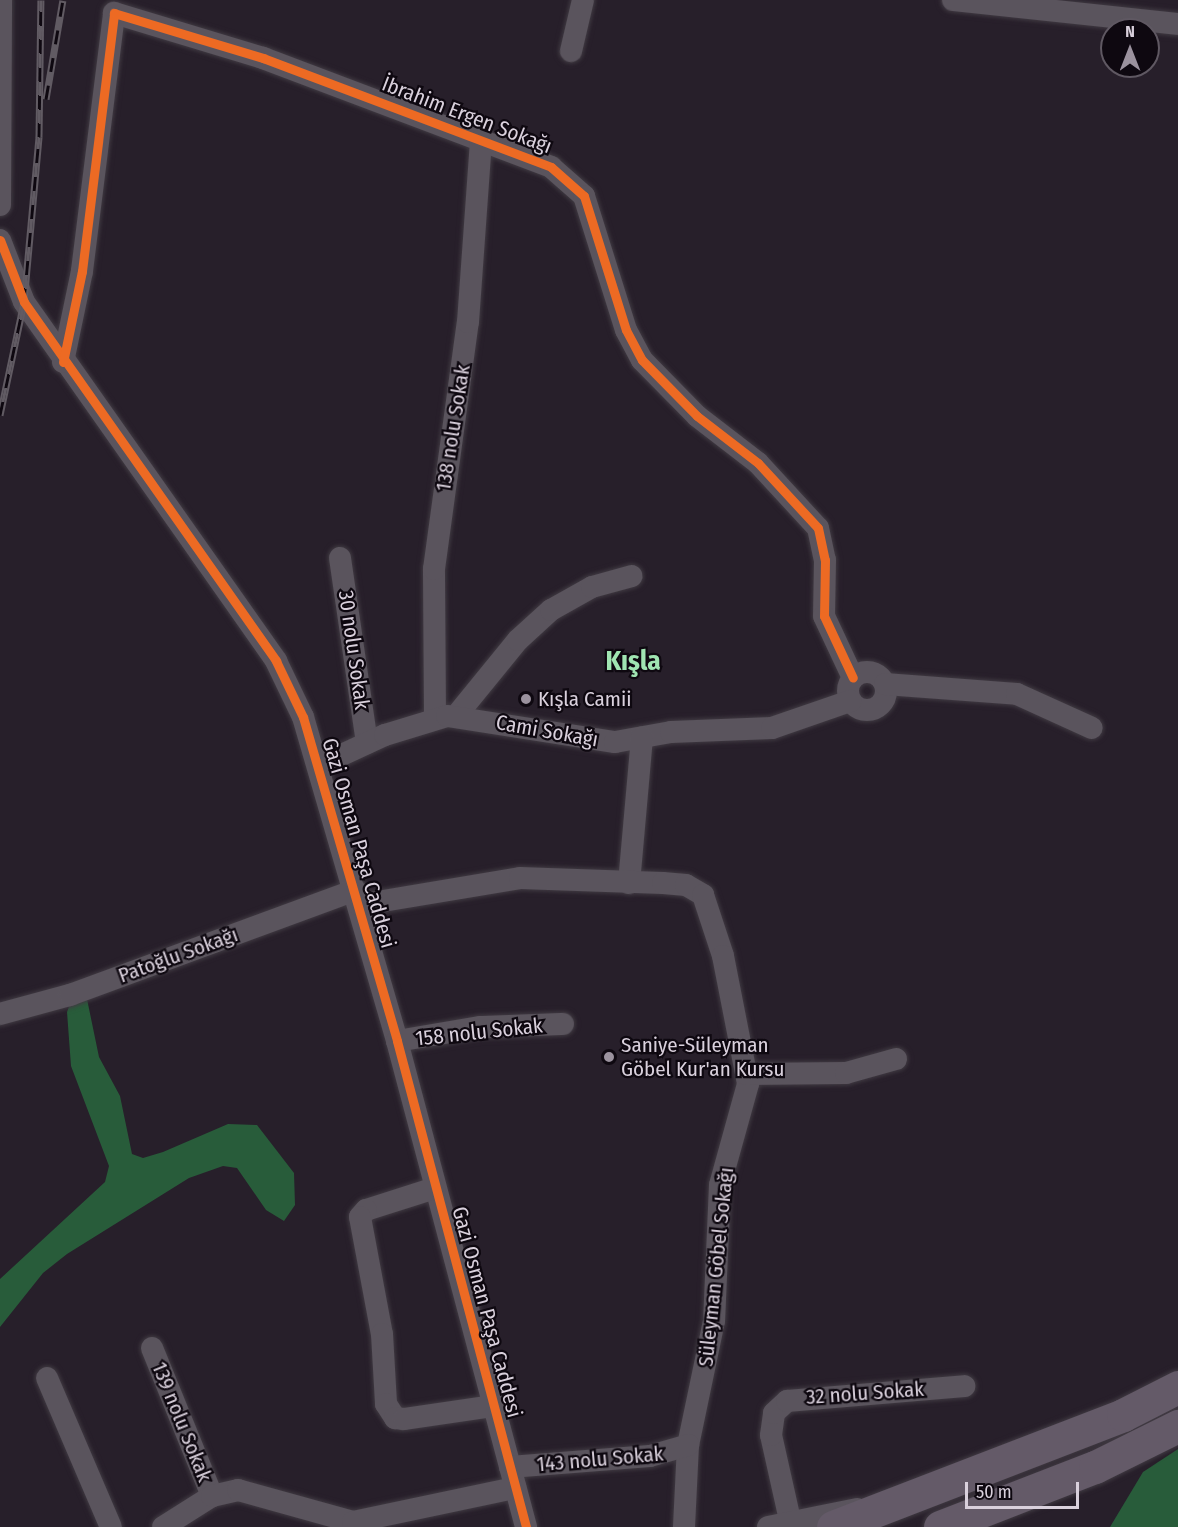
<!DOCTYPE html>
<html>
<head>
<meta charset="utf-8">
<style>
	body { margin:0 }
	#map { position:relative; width:1178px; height:1527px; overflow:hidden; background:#271f2a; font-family:"Fira Sans Condensed",sans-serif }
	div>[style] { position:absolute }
	.forest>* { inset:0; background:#285c3a }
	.roads { filter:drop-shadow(0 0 2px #403a42) drop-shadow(0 0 2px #403a42) }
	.minor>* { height:22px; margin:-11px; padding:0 11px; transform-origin:11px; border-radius:11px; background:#5a545d }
	.minor>.ring { margin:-11px; padding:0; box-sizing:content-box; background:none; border:22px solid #5a545d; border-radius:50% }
	.highway>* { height:33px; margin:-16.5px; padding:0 16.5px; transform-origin:16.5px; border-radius:16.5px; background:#645a68 }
	.rail>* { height:7px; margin-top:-3.5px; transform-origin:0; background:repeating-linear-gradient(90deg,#0e0810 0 14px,#615b63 0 28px); box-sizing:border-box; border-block:2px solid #615b63 }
	.cycleway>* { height:9px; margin:-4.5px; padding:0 4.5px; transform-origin:4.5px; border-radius:4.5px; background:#ed6a23 }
	.dots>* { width:16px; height:16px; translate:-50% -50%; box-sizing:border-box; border:3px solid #0e0810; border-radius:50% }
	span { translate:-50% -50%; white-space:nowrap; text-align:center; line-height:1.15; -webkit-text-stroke:4.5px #0e0810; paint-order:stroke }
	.street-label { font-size:21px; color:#d9d0dc }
	.poi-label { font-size:21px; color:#d9d0dc }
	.left { translate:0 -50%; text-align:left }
	.district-label { font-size:27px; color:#a0e5b2; font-weight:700 }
	.north { position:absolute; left:1100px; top:18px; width:60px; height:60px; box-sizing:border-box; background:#0e0810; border:2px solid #5f5862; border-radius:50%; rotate:0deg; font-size:16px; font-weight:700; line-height:24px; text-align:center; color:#d9d0dc }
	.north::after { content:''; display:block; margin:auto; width:21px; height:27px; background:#9b929e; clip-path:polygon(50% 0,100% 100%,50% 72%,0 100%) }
	.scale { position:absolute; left:965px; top:1482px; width:114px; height:27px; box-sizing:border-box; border:3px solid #d9d0dc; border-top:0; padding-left:8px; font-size:18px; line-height:21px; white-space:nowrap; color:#d9d0dc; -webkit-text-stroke:4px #0e0810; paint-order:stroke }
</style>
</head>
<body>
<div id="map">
	<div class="forest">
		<i style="clip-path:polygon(87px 999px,99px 1057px,120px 1096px,132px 1154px,143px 1158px,163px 1152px,228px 1124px,257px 1125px,294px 1173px,295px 1205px,284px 1221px,266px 1210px,237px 1168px,223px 1166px,189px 1178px,67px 1254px,43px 1273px,0 1327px,0 1279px,105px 1182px,109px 1166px,71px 1066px,67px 1012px,70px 1004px)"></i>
		<i style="clip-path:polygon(1178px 1449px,1178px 1527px,1110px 1527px,1143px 1472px)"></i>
	</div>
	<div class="roads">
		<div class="minor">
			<i style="left:953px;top:0;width:226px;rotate:6.1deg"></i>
			<i style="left:571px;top:51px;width:52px;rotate:-76.8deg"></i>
			<i style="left:0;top:205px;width:205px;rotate:-89.7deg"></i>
			<i style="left:0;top:240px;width:66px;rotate:68.8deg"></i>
			<i style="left:24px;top:302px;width:439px;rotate:54.9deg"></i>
			<i style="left:276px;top:661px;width:62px;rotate:64.3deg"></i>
			<i style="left:303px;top:717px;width:337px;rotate:73.8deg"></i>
			<i style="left:397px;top:1041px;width:503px;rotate:75.13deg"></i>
			<i style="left:63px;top:362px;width:93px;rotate:-78.2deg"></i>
			<i style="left:82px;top:271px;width:260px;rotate:-82.9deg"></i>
			<i style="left:114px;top:13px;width:156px;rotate:16.8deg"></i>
			<i style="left:263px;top:58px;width:308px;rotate:20.7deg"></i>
			<i style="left:551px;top:167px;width:44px;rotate:41.3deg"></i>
			<i style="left:584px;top:196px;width:140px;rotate:72.6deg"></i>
			<i style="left:626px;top:330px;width:34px;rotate:62deg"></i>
			<i style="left:642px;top:360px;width:78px;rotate:45.5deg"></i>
			<i style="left:697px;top:416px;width:77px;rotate:37.6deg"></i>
			<i style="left:758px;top:463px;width:88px;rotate:47.3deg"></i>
			<i style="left:818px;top:528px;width:33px;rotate:78deg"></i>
			<i style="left:825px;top:560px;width:56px;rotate:91deg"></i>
			<i style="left:824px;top:616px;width:68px;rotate:64.9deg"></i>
			<i style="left:340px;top:558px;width:187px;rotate:81.7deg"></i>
			<i class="ring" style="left:848px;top:672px;width:16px;height:16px"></i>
			<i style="left:885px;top:684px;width:132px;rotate:4.3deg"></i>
			<i style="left:1017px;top:694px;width:82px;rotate:24.4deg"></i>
			<i style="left:456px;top:716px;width:98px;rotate:-50.8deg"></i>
			<i style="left:518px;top:640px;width:45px;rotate:-42.3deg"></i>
			<i style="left:551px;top:610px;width:47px;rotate:-29.3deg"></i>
			<i style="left:592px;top:587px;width:41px;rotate:-15.4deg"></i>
			<i style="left:435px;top:717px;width:148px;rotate:-90.4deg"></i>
			<i style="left:434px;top:569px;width:249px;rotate:-82.2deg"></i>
			<i style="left:468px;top:322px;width:182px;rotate:-85.9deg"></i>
			<i style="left:320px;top:765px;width:72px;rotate:-24.8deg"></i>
			<i style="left:385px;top:735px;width:65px;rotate:-17deg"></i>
			<i style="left:447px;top:716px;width:170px;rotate:8.8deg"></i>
			<i style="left:615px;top:742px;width:57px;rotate:-10.1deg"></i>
			<i style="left:671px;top:732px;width:101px;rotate:-2.3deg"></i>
			<i style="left:772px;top:728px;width:83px;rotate:-19.1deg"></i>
			<i style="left:629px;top:883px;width:146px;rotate:-84.9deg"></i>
			<i style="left:359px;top:905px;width:163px;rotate:-9.5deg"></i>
			<i style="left:520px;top:878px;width:143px;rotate:2deg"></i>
			<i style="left:663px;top:883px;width:23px;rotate:5deg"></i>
			<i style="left:686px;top:885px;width:20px;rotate:30deg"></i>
			<i style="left:703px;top:895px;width:64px;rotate:71.8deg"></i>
			<i style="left:723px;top:956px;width:130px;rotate:78.9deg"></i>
			<i style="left:748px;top:1084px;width:105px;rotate:105.5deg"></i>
			<i style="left:720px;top:1185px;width:136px;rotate:92.5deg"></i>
			<i style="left:714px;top:1321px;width:127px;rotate:101.8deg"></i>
			<i style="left:688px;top:1445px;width:82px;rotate:92.8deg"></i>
			<i style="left:0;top:1014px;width:73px;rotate:-15.2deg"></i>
			<i style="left:70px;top:995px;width:304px;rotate:-20.2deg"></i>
			<i style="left:397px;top:1041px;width:85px;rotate:-9.5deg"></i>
			<i style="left:481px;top:1027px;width:82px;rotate:-2.1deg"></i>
			<i style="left:746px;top:1074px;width:100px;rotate:-0.6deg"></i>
			<i style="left:846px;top:1073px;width:52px;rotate:-15.6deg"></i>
			<i style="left:435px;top:1188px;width:72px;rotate:162.3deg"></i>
			<i style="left:366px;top:1210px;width:9px;rotate:131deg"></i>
			<i style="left:360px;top:1217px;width:119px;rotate:79.4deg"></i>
			<i style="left:382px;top:1334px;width:70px;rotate:86.7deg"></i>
			<i style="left:386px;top:1404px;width:17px;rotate:57deg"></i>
			<i style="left:395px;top:1418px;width:9px;rotate:6deg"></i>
			<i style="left:404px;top:1419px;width:90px;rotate:-8.3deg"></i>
			<i style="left:152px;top:1348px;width:160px;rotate:67.9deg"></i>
			<i style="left:47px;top:1378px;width:162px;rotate:66.8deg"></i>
			<i style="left:510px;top:1467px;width:140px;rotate:-4.5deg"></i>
			<i style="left:650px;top:1456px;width:40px;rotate:-16deg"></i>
			<i style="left:790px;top:1520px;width:87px;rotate:-102.6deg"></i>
			<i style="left:771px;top:1435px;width:22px;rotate:-82deg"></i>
			<i style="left:774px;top:1413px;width:18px;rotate:-43deg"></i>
			<i style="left:787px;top:1401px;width:178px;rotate:-4.8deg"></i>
			<i style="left:163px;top:1527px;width:58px;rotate:-32.3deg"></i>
			<i style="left:212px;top:1496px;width:27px;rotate:-13deg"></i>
			<i style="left:238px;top:1490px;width:119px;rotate:15.5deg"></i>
			<i style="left:353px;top:1522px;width:166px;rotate:-11.9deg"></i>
			<i style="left:768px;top:1527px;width:91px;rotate:-11.4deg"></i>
		</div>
		<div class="highway">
			<i style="left:833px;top:1527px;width:311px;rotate:-21.1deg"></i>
			<i style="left:1123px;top:1415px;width:62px;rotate:-27deg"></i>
			<i style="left:940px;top:1527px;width:166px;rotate:-21.2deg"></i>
			<i style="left:1095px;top:1467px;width:93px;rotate:-26.3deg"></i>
		</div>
	</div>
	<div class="rail">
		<i style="left:46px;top:99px;width:100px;rotate:-80.3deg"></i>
		<i style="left:0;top:415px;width:116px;rotate:-78deg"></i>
		<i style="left:24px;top:302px;width:166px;rotate:-84.8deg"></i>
		<i style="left:39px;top:137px;width:137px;rotate:-89.2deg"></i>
	</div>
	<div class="cycleway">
		<i style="left:0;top:240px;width:66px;rotate:68.8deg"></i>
		<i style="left:24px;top:302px;width:439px;rotate:54.9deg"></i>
		<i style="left:276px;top:661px;width:62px;rotate:64.3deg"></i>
		<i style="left:303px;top:717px;width:337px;rotate:73.8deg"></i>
		<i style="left:397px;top:1041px;width:503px;rotate:75.13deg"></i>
		<i style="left:63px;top:362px;width:93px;rotate:-78.2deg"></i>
		<i style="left:82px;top:271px;width:260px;rotate:-82.9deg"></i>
		<i style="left:114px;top:13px;width:156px;rotate:16.8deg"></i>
		<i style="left:263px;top:58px;width:308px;rotate:20.7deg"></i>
		<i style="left:551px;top:167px;width:44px;rotate:41.3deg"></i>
		<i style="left:584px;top:196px;width:140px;rotate:72.6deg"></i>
		<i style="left:626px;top:330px;width:34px;rotate:62deg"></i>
		<i style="left:642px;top:360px;width:78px;rotate:45.5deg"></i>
		<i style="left:697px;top:416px;width:77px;rotate:37.6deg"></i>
		<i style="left:758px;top:463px;width:88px;rotate:47.3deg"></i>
		<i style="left:818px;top:528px;width:33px;rotate:78deg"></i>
		<i style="left:825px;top:560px;width:56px;rotate:91deg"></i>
		<i style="left:824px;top:616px;width:68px;rotate:64.9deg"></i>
	</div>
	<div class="dots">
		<i style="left:526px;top:699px;background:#9b929e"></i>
		<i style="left:609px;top:1057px;background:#9b929e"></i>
	</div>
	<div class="street-label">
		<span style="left:467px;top:115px;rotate:21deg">İbrahim Ergen Sokağı</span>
		<span style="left:453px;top:428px;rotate:-81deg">138 nolu Sokak</span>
		<span style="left:354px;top:650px;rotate:82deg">30 nolu Sokak</span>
		<span style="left:547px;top:731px;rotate:10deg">Cami Sokağı</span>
		<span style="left:359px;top:843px;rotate:74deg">Gazi Osman Paşa Caddesi</span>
		<span style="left:178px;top:955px;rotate:-20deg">Patoğlu Sokağı</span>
		<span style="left:479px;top:1032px;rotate:-6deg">158 nolu Sokak</span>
		<span style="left:716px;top:1267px;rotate:-84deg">Süleyman Göbel Sokağı</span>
		<span style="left:487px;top:1312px;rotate:75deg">Gazi Osman Paşa Caddesi</span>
		<span style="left:865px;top:1393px;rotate:-4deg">32 nolu Sokak</span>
		<span style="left:182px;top:1422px;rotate:68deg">139 nolu Sokak</span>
		<span style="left:600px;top:1459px;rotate:-5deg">143 nolu Sokak</span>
	</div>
	<div class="poi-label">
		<span class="left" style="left:538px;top:699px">Kışla Camii</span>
		<span class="left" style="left:621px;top:1057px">Saniye-Süleyman<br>Göbel Kur'an Kursu</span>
	</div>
	<div class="district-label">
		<span style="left:633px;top:662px">Kışla</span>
	</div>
	<div class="north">N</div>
	<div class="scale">50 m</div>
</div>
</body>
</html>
